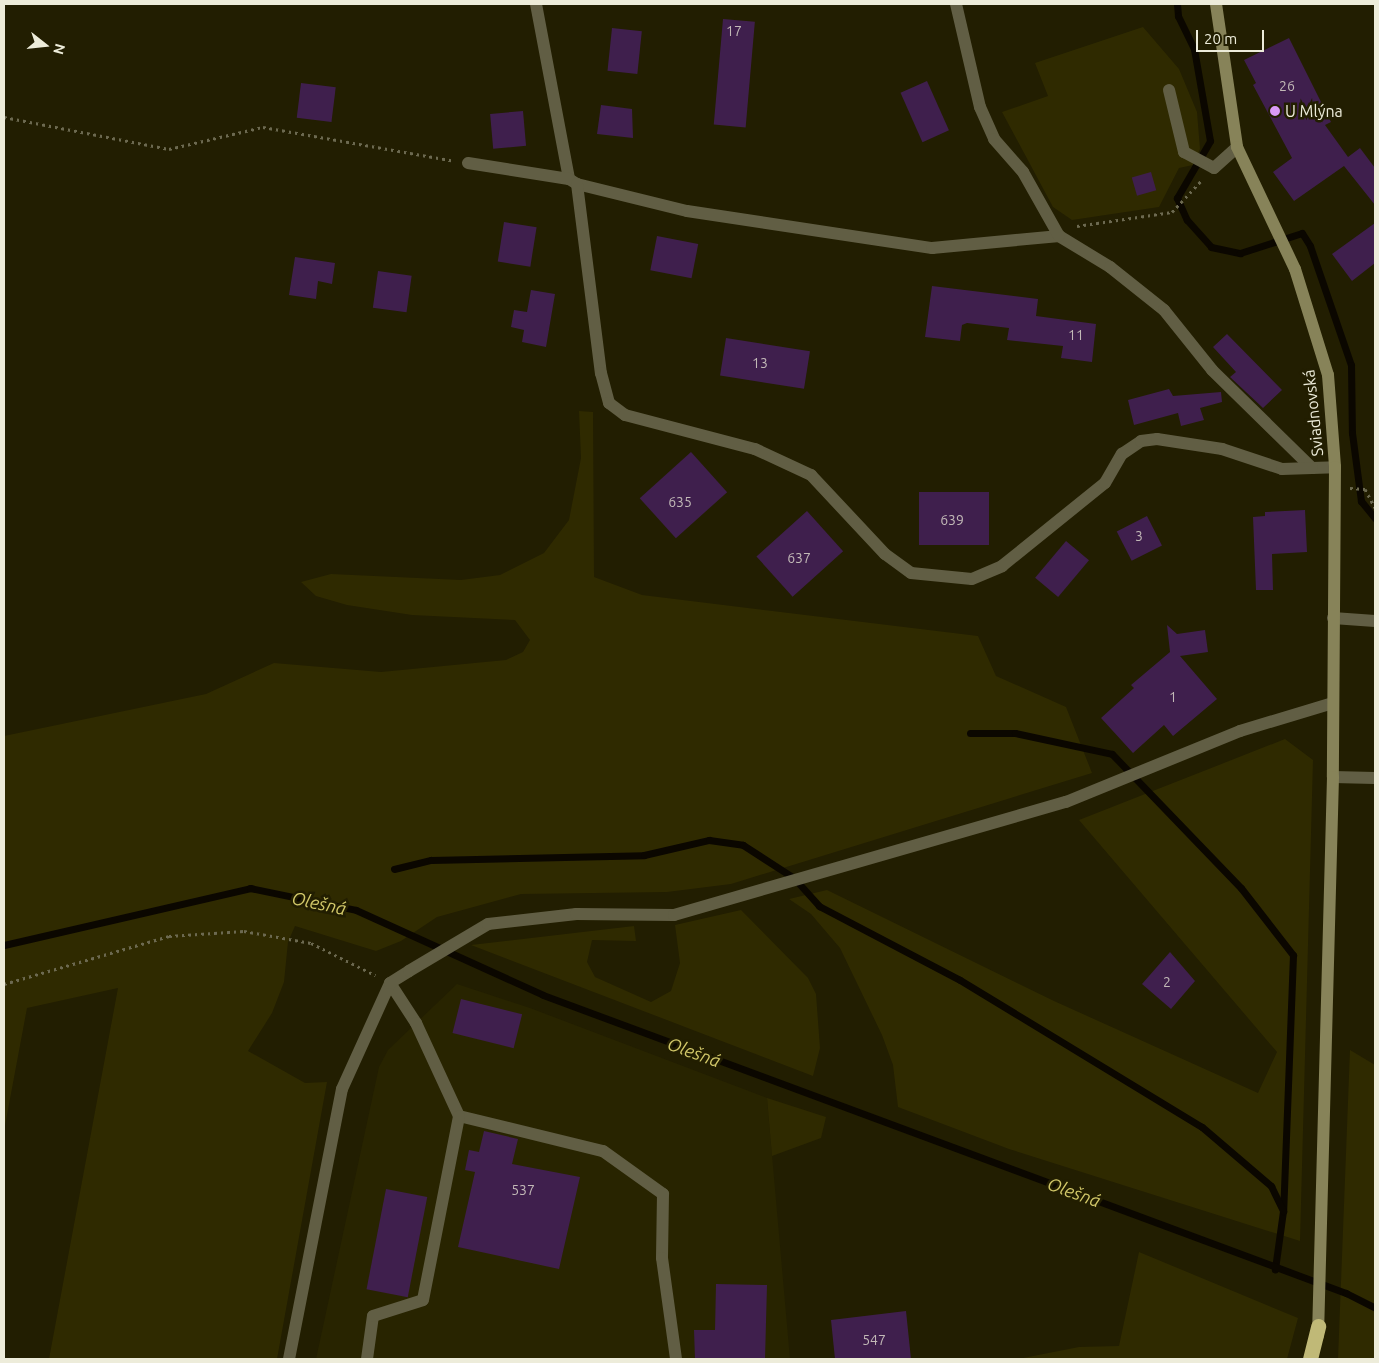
<!DOCTYPE html>
<html>
<head>
<meta charset="utf-8">
<style>
	body { margin:0 }
	#map { position:relative; width:1379px; height:1363px; overflow:hidden; background:#221e01; font-family:Ubuntu,sans-serif }
	div>[style] { position:absolute }
	.built>* { inset:0; background:#282400 }
	.green>* { inset:0; background:#2f2a00 }
	.stream>* { height:7px; margin:-3.5px; padding:0 3.5px; transform-origin:3.5px; border-radius:3.5px; background:#0b0700 }
	.building>* { inset:0; background:#3f1f4d; transform-origin:0 0 }
	.path>* { height:3px; margin-top:-1.5px; transform-origin:0; background:repeating-linear-gradient(90deg,#6c6950 0 2.5px,transparent 0 6.5px) }
	.lane>* { height:12px; margin:-6px; padding:0 6px; transform-origin:6px; border-radius:6px; background:#615e44 }
	.street>* { height:12px; margin:-6px; padding:0 6px; transform-origin:6px; border-radius:6px; background:#615e44 }
	.secondary>* { height:12px; margin:-6px; padding:0 6px; transform-origin:6px; border-radius:6px; background:#878359 }
	.highway>* { height:15px; margin:-7.5px; padding:0 7.5px; transform-origin:7.5px; border-radius:7.5px; background:#c0b977 }
	.dots>* { width:14px; height:14px; translate:-50% -50%; box-sizing:border-box; border:2px solid #221e01; border-radius:50% }
	span { translate:-50% -50%; white-space:nowrap; text-align:center; line-height:1.15; -webkit-text-stroke:5px #221e01; paint-order:stroke }
	.number-label { font-size:14px; color:#c2b9b7 }
	.number-label span { -webkit-text-stroke-width:0 }
	.poi-label { font-size:16px; color:#edecda }
	.left { translate:0 -50%; text-align:left }
	.street-label { font-size:16px; color:#edecda }
	.water-label { font-size:18px; color:#d2c869; font-style:italic }
	.frame { position:absolute; inset:0; border:5px solid #edecda; pointer-events:none }
	.north { position:absolute; left:20px; top:20px; width:50px; height:50px; -webkit-text-stroke:4px #221e01; paint-order:stroke; rotate:106deg; font-size:14px; font-weight:700; line-height:20px; text-align:center; color:#edecda }
	.north::after { content:''; display:block; margin:auto; width:18px; height:22px; background:#edecda; clip-path:polygon(50% 0,100% 100%,50% 72%,0 100%) }
	.scale { position:absolute; left:1196px; top:30px; width:68px; height:22px; box-sizing:border-box; border:2px solid #edecda; border-top:0; padding-left:6px; font-size:15px; line-height:18px; white-space:nowrap; color:#edecda; -webkit-text-stroke:4px #221e01; paint-order:stroke }
</style>
</head>
<body>
<div id="map">
	<div class="built">
		<i style="clip-path:polygon(457px 984px,530px 1008px,767px 1098px,790px 1359px,316px 1359px,379px 1067px,388px 1050px)"></i>
	</div>
	<div class="green">
		<i style="clip-path:polygon(1143px 27px,1179px 69px,1197px 112px,1200px 149px,1193px 165px,1179px 168px,1159px 207px,1072px 220px,1053px 207px,1002px 112px,1048px 96px,1035px 63px)"></i>
		<i style="clip-path:polygon(579px 411px,593px 412px,594px 577px,642px 595px,978px 636px,996px 676px,1066px 707px,1092px 773px,731px 884px,667px 892px,521px 894px,437px 917px,401px 941px,376px 951px,295px 926px,288px 942px,284px 982px,272px 1013px,248px 1051px,305px 1083px,327px 1082px,277px 1359px,49px 1359px,118px 988px,27px 1008px,4px 1131px,4px 736px,206px 694px,274px 663px,381px 672px,506px 660px,523px 652px,530px 640px,515px 620px,412px 615px,347px 605px,316px 596px,301px 582px,331px 574px,461px 580px,500px 575px,544px 553px,569px 520px,581px 458px)"></i>
		<i style="clip-path:polygon(1285px 739px,1313px 760px,1300px 1241px,1009px 1149px,898px 1107px,893px 1065px,882px 1035px,840px 948px,811px 914px,789px 899px,827px 890px,1054px 1001px,1258px 1093px,1277px 1052px,1079px 820px)"></i>
		<i style="clip-path:polygon(741px 910px,808px 978px,816px 994px,820px 1048px,813px 1076px,471px 945px,634px 926px,636px 941px,592px 940px,587px 962px,595px 977px,651px 1002px,671px 991px,680px 963px,675px 925px)"></i>
		<i style="clip-path:polygon(1350px 1050px,1375px 1065px,1375px 1359px,1338px 1359px)"></i>
		<i style="clip-path:polygon(767px 1098px,826px 1117px,821px 1138px,772px 1156px)"></i>
		<i style="clip-path:polygon(1139px 1252px,1298px 1318px,1287px 1359px,1018px 1359px,1079px 1347px,1119px 1346px)"></i>
	</div>
	<div class="stream">
		<i style="left:1177px;top:4px;width:12px;rotate:85deg"></i>
		<i style="left:1178px;top:16px;width:37px;rotate:64deg"></i>
		<i style="left:1194px;top:49px;width:93px;rotate:80.1deg"></i>
		<i style="left:1210px;top:141px;width:66px;rotate:120.1deg"></i>
		<i style="left:1177px;top:198px;width:24px;rotate:66deg"></i>
		<i style="left:1187px;top:220px;width:36px;rotate:48deg"></i>
		<i style="left:1211px;top:247px;width:30px;rotate:12deg"></i>
		<i style="left:1240px;top:253px;width:65px;rotate:-17.9deg"></i>
		<i style="left:1302px;top:233px;width:15px;rotate:58deg"></i>
		<i style="left:1310px;top:246px;width:126px;rotate:71deg"></i>
		<i style="left:1351px;top:365px;width:68px;rotate:89.2deg"></i>
		<i style="left:1352px;top:433px;width:69px;rotate:82.5deg"></i>
		<i style="left:1361px;top:501px;width:22px;rotate:51deg"></i>
		<i style="left:970px;top:733px;width:45px"></i>
		<i style="left:1015px;top:733px;width:99px;rotate:12.2deg"></i>
		<i style="left:1112px;top:754px;width:186px;rotate:46.1deg"></i>
		<i style="left:1241px;top:888px;width:85px;rotate:52.2deg"></i>
		<i style="left:1293px;top:955px;width:256px;rotate:92.2deg"></i>
		<i style="left:1283px;top:1211px;width:59px;rotate:97.9deg"></i>
		<i style="left:394px;top:869px;width:38px;rotate:-14deg"></i>
		<i style="left:431px;top:860px;width:213px;rotate:-1.3deg"></i>
		<i style="left:644px;top:855px;width:67px;rotate:-13deg"></i>
		<i style="left:709px;top:840px;width:34px;rotate:8deg"></i>
		<i style="left:743px;top:845px;width:61px;rotate:32.9deg"></i>
		<i style="left:794px;top:878px;width:38px;rotate:48deg"></i>
		<i style="left:819px;top:906px;width:159px;rotate:27.7deg"></i>
		<i style="left:960px;top:980px;width:283px;rotate:31.3deg"></i>
		<i style="left:1202px;top:1127px;width:91px;rotate:40.5deg"></i>
		<i style="left:1271px;top:1186px;width:28px;rotate:64deg"></i>
		<i style="left:4px;top:945px;width:253px;rotate:-13deg"></i>
		<i style="left:250px;top:888px;width:108px;rotate:11.7deg"></i>
		<i style="left:356px;top:910px;width:205px;rotate:24.4deg"></i>
		<i style="left:543px;top:995px;width:857px;rotate:20.36deg"></i>
		<i style="left:1346px;top:1293px;width:33px;rotate:27deg"></i>
	</div>
	<div class="building">
		<i style="left:723px;top:19px;width:32px;height:106px;rotate:5deg"></i>
		<i style="left:612px;top:28px;width:30px;height:43px;rotate:6deg"></i>
		<i style="clip-path:polygon(1289px 38px,1331px 122px,1325px 125px,1348px 157px,1360px 148px,1375px 168px,1375px 205px,1344px 166px,1294px 201px,1273px 172px,1292px 158px,1253px 85px,1256px 83px,1244px 60px)"></i>
		<i style="left:927px;top:81px;width:54px;height:29px;rotate:66deg"></i>
		<i style="left:301px;top:83px;width:35px;height:35px;rotate:7deg"></i>
		<i style="clip-path:polygon(601px 105px,632px 109px,633px 138px,597px 134px)"></i>
		<i style="left:523px;top:111px;width:35px;height:33px;rotate:85deg"></i>
		<i style="left:1151px;top:172px;width:19px;height:20px;rotate:74deg"></i>
		<i style="left:504px;top:222px;width:33px;height:40px;rotate:9deg"></i>
		<i style="clip-path:polygon(1375px 223px,1375px 263px,1352px 281px,1332px 254px)"></i>
		<i style="left:657px;top:236px;width:42px;height:35px;rotate:11deg"></i>
		<i style="clip-path:polygon(295px 257px,335px 263px,332px 284px,318px 281px,316px 299px,289px 295px)"></i>
		<i style="left:378px;top:271px;width:34px;height:37px;rotate:8deg"></i>
		<i style="clip-path:polygon(932px 286px,1038px 299px,1036px 316px,1096px 324px,1092px 362px,1061px 358px,1063px 346px,1007px 340px,1009px 328px,967px 323px,962px 325px,960px 341px,925px 337px)"></i>
		<i style="clip-path:polygon(531px 290px,555px 294px,546px 347px,522px 342px,524px 330px,511px 327px,514px 310px,527px 312px)"></i>
		<i style="clip-path:polygon(1227px 334px,1282px 390px,1263px 408px,1230px 377px,1236px 372px,1213px 347px)"></i>
		<i style="left:726px;top:338px;width:85px;height:38px;rotate:9deg"></i>
		<i style="clip-path:polygon(1169px 389px,1173px 396px,1221px 392px,1222px 402px,1200px 408px,1204px 420px,1181px 426px,1178px 413px,1134px 425px,1128px 400px)"></i>
		<i style="left:691px;top:452px;width:54px;height:69px;rotate:48deg"></i>
		<i style="left:919px;top:492px;width:70px;height:53px"></i>
		<i style="clip-path:polygon(1305px 510px,1307px 552px,1272px 554px,1273px 590px,1256px 590px,1253px 517px,1265px 516px,1265px 512px)"></i>
		<i style="left:807px;top:511px;width:54px;height:68px;rotate:48deg"></i>
		<i style="left:1147px;top:516px;width:33px;height:34px;rotate:63deg"></i>
		<i style="left:1066px;top:541px;width:30px;height:48px;rotate:40deg"></i>
		<i style="clip-path:polygon(1167px 625px,1177px 634px,1205px 630px,1208px 652px,1180px 656px,1217px 699px,1173px 736px,1164px 725px,1133px 753px,1101px 718px,1134px 688px,1131px 685px,1170px 652px)"></i>
		<i style="clip-path:polygon(1170px 952px,1195px 981px,1171px 1009px,1142px 984px)"></i>
		<i style="left:461px;top:999px;width:63px;height:35px;rotate:14deg"></i>
		<i style="clip-path:polygon(484px 1131px,518px 1139px,512px 1164px,580px 1177px,559px 1269px,458px 1247px,475px 1172px,465px 1170px,469px 1150px,479px 1152px)"></i>
		<i style="left:386px;top:1189px;width:42px;height:102px;rotate:11deg"></i>
		<i style="clip-path:polygon(716px 1284px,767px 1285px,765px 1359px,695px 1359px,694px 1330px,715px 1330px)"></i>
		<i style="clip-path:polygon(906px 1311px,911px 1359px,835px 1359px,831px 1320px)"></i>
	</div>
	<div class="path">
		<i style="left:4px;top:117px;width:168px;rotate:11deg"></i>
		<i style="left:169px;top:149px;width:97px;rotate:-13.2deg"></i>
		<i style="left:263px;top:127px;width:191px;rotate:10deg"></i>
		<i style="left:1077px;top:226px;width:96px;rotate:-8.4deg"></i>
		<i style="left:1172px;top:212px;width:42px;rotate:-46.9deg"></i>
		<i style="left:1350px;top:488px;width:15px;rotate:4deg"></i>
		<i style="left:1365px;top:489px;width:21px;rotate:62deg"></i>
		<i style="left:4px;top:984px;width:172px;rotate:-16.2deg"></i>
		<i style="left:169px;top:936px;width:75px;rotate:-3.8deg"></i>
		<i style="left:244px;top:931px;width:68px;rotate:10.2deg"></i>
		<i style="left:311px;top:943px;width:72px;rotate:26.6deg"></i>
	</div>
	<div class="lane">
		<i style="left:1169px;top:90px;width:64px;rotate:76.4deg"></i>
		<i style="left:1184px;top:152px;width:34px;rotate:28deg"></i>
		<i style="left:1214px;top:168px;width:31px;rotate:-42deg"></i>
		<i style="left:390px;top:983px;width:48px;rotate:57deg"></i>
		<i style="left:416px;top:1023px;width:102px;rotate:65.2deg"></i>
		<i style="left:459px;top:1116px;width:148px;rotate:13.7deg"></i>
		<i style="left:603px;top:1151px;width:74px;rotate:35.6deg"></i>
		<i style="left:663px;top:1194px;width:64px;rotate:90.9deg"></i>
		<i style="left:662px;top:1258px;width:102px;rotate:82.1deg"></i>
		<i style="left:367px;top:1359px;width:43px;rotate:-82.1deg"></i>
		<i style="left:373px;top:1316px;width:52px;rotate:-17.7deg"></i>
		<i style="left:423px;top:1300px;width:187px;rotate:-78.9deg"></i>
	</div>
	<div class="street">
		<i style="left:536px;top:4px;width:178px;rotate:79.3deg"></i>
		<i style="left:569px;top:179px;width:9px;rotate:32deg"></i>
		<i style="left:577px;top:184px;width:113px;rotate:13.8deg"></i>
		<i style="left:687px;top:211px;width:248px;rotate:8.6deg"></i>
		<i style="left:932px;top:248px;width:128px;rotate:-5.4deg"></i>
		<i style="left:1059px;top:236px;width:60px;rotate:31.3deg"></i>
		<i style="left:1110px;top:267px;width:69px;rotate:38.5deg"></i>
		<i style="left:1164px;top:310px;width:77px;rotate:51.3deg"></i>
		<i style="left:1212px;top:370px;width:140px;rotate:44.4deg"></i>
		<i style="left:1312px;top:468px;width:23px;rotate:-2deg"></i>
		<i style="left:956px;top:4px;width:106px;rotate:76.9deg"></i>
		<i style="left:980px;top:107px;width:35px;rotate:66deg"></i>
		<i style="left:994px;top:139px;width:44px;rotate:48.7deg"></i>
		<i style="left:1023px;top:172px;width:73px;rotate:60.6deg"></i>
		<i style="left:468px;top:163px;width:102px;rotate:9deg"></i>
		<i style="left:577px;top:184px;width:191px;rotate:82.8deg"></i>
		<i style="left:601px;top:373px;width:31px;rotate:75deg"></i>
		<i style="left:609px;top:403px;width:20px;rotate:37deg"></i>
		<i style="left:625px;top:415px;width:134px;rotate:14.7deg"></i>
		<i style="left:755px;top:449px;width:62px;rotate:24.9deg"></i>
		<i style="left:811px;top:475px;width:108px;rotate:46.9deg"></i>
		<i style="left:885px;top:554px;width:32px;rotate:36deg"></i>
		<i style="left:911px;top:573px;width:61px;rotate:5.6deg"></i>
		<i style="left:972px;top:579px;width:33px;rotate:-23deg"></i>
		<i style="left:1002px;top:566px;width:132px;rotate:-38.9deg"></i>
		<i style="left:1105px;top:483px;width:34px;rotate:-60deg"></i>
		<i style="left:1122px;top:454px;width:23px;rotate:-34deg"></i>
		<i style="left:1141px;top:441px;width:16px;rotate:-7deg"></i>
		<i style="left:1157px;top:439px;width:66px;rotate:8.7deg"></i>
		<i style="left:1222px;top:449px;width:63px;rotate:18.4deg"></i>
		<i style="left:1282px;top:469px;width:30px;rotate:-2deg"></i>
		<i style="left:1333px;top:618px;width:42px;rotate:4.1deg"></i>
		<i style="left:1333px;top:777px;width:42px;rotate:1.4deg"></i>
		<i style="left:289px;top:1359px;width:275px;rotate:-78.9deg"></i>
		<i style="left:342px;top:1089px;width:116px;rotate:-65.6deg"></i>
		<i style="left:390px;top:983px;width:22px;rotate:-32deg"></i>
		<i style="left:409px;top:971px;width:92px;rotate:-30.7deg"></i>
		<i style="left:488px;top:924px;width:89px;rotate:-6.5deg"></i>
		<i style="left:576px;top:914px;width:98px;rotate:0.6deg"></i>
		<i style="left:674px;top:915px;width:408px;rotate:-16.1deg"></i>
		<i style="left:1066px;top:802px;width:188px;rotate:-22.2deg"></i>
		<i style="left:1240px;top:731px;width:97px;rotate:-16.8deg"></i>
	</div>
	<div class="secondary">
		<i style="left:1216px;top:4px;width:145px;rotate:81.6deg"></i>
		<i style="left:1237px;top:147px;width:135px;rotate:64.6deg"></i>
		<i style="left:1295px;top:269px;width:111px;rotate:72.7deg"></i>
		<i style="left:1328px;top:375px;width:92px;rotate:85.6deg"></i>
		<i style="left:1335px;top:467px;width:310px;rotate:90.4deg"></i>
		<i style="left:1333px;top:777px;width:559px;rotate:91.54deg"></i>
	</div>
	<div class="highway">
		<i style="left:1310px;top:1359px;width:34px;rotate:-76deg"></i>
	</div>
	<div class="dots">
		<i style="left:1275px;top:111px;background:#d99af7"></i>
	</div>
	<div class="number-label">
		<span style="left:734px;top:31px">17</span>
		<span style="left:1287px;top:86px">26</span>
		<span style="left:1076px;top:335px">11</span>
		<span style="left:760px;top:363px">13</span>
		<span style="left:680px;top:502px">635</span>
		<span style="left:952px;top:520px">639</span>
		<span style="left:1139px;top:536px">3</span>
		<span style="left:799px;top:558px">637</span>
		<span style="left:1173px;top:697px">1</span>
		<span style="left:1167px;top:982px">2</span>
		<span style="left:523px;top:1190px">537</span>
		<span style="left:874px;top:1340px">547</span>
	</div>
	<div class="poi-label">
		<span class="left" style="left:1285px;top:111px">U Mlýna</span>
	</div>
	<div class="street-label">
		<span style="left:1313px;top:413px;rotate:-96deg">Sviadnovská</span>
	</div>
	<div class="water-label">
		<span style="left:319px;top:903px;rotate:12deg">Olešná</span>
		<span style="left:694px;top:1052px;rotate:20deg">Olešná</span>
		<span style="left:1074px;top:1192px;rotate:20deg">Olešná</span>
	</div>
	<div class="frame"></div>
	<div class="north">N</div>
	<div class="scale">20 m</div>
</div>
</body>
</html>
